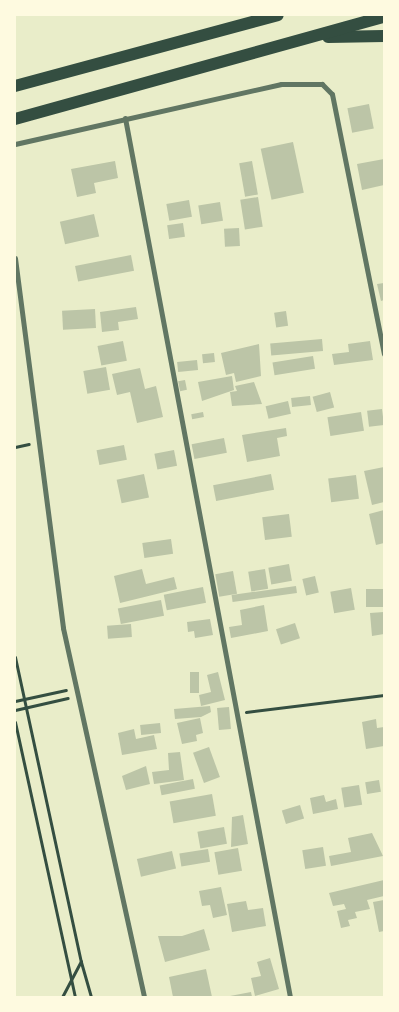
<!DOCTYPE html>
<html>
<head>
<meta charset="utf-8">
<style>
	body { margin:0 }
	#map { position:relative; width:399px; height:1012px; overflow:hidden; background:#e9edc9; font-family:Inter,sans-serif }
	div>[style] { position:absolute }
	.building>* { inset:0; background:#bcc5a7; transform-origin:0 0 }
	.path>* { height:3px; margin:-1.5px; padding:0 1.5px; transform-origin:1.5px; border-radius:1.5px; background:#344e41 }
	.minor>* { height:5px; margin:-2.5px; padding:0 2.5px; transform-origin:2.5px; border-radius:2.5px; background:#617663 }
	.trunk>* { height:12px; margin:-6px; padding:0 6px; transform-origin:6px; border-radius:6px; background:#344e41 }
	span { translate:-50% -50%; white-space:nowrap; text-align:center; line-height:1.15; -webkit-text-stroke:4px #fefae0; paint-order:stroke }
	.frame { position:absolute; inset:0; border:16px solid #fefae0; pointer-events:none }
</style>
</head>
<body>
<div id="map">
	<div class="building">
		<i style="left:369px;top:104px;width:25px;height:22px;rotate:79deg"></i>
		<i style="left:293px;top:142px;width:52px;height:33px;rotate:78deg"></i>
		<i style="clip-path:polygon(384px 159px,384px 185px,362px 190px,357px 164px)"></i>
		<i style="clip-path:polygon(115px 161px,118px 178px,94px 183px,96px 193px,77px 197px,71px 169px)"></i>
		<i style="left:252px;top:161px;width:34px;height:13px;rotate:80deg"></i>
		<i style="left:258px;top:197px;width:30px;height:18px;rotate:81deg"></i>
		<i style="left:189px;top:200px;width:17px;height:23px;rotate:80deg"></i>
		<i style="left:220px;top:202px;width:19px;height:22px;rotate:81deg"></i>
		<i style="left:94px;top:214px;width:23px;height:35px;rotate:77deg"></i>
		<i style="left:183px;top:223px;width:14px;height:16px;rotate:82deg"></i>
		<i style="left:239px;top:228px;width:18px;height:15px;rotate:87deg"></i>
		<i style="left:131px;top:255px;width:16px;height:57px;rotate:79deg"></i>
		<i style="clip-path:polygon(384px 283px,384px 300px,381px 301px,377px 284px)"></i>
		<i style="clip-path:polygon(136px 307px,138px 319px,118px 322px,119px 330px,102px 332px,100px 312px)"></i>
		<i style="left:95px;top:309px;width:19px;height:33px;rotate:87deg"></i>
		<i style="left:286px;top:311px;width:15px;height:12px;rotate:82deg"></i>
		<i style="left:322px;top:339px;width:12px;height:52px;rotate:85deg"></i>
		<i style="left:123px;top:341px;width:20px;height:26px;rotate:79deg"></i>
		<i style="clip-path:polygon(370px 341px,373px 360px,334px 365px,332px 354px,349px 352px,348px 344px)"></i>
		<i style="clip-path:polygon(259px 344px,261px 376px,236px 382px,234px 373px,226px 375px,221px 353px)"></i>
		<i style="left:214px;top:353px;width:9px;height:12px;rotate:84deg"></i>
		<i style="left:313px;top:356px;width:13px;height:41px;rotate:81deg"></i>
		<i style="left:197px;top:360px;width:10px;height:20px;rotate:84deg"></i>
		<i style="left:106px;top:367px;width:23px;height:23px;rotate:80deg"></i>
		<i style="clip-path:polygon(140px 368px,145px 389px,156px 386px,163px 417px,137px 423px,130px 392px,117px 395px,112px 374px)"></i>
		<i style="clip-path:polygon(232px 376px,234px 390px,202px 401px,198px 382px)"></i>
		<i style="left:185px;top:380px;width:10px;height:7px;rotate:79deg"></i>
		<i style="clip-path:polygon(254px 382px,262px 404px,232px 406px,230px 392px,237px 391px,235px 386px)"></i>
		<i style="left:330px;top:392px;width:16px;height:18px;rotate:75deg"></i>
		<i style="left:310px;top:396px;width:9px;height:19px;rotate:84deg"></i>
		<i style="left:288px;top:401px;width:13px;height:23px;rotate:77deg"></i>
		<i style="left:382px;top:409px;width:16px;height:15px;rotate:83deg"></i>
		<i style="left:203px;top:412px;width:5px;height:12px;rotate:79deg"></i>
		<i style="left:361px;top:412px;width:19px;height:34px;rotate:81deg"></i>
		<i style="clip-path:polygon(286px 428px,287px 436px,277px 438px,280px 456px,247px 462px,242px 435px)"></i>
		<i style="left:224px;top:438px;width:15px;height:33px;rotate:79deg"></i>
		<i style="left:124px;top:445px;width:15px;height:28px;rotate:79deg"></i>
		<i style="left:174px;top:450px;width:16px;height:20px;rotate:79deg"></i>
		<i style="clip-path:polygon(384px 467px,384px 502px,372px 505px,364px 471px)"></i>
		<i style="left:144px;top:474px;width:24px;height:28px;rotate:78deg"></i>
		<i style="left:271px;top:474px;width:16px;height:59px;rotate:79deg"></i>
		<i style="left:356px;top:475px;width:24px;height:28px;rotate:83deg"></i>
		<i style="clip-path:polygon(384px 510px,384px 543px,376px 545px,369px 514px)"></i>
		<i style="left:289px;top:514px;width:23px;height:27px;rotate:83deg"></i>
		<i style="left:171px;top:539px;width:15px;height:29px;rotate:82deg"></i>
		<i style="left:289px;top:564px;width:17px;height:21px;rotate:80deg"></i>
		<i style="clip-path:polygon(142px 569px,146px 584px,174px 577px,177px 589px,120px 603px,114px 576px)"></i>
		<i style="left:265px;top:569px;width:20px;height:17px;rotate:81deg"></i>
		<i style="left:233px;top:571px;width:23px;height:18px;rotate:80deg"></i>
		<i style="left:315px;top:576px;width:17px;height:13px;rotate:77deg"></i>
		<i style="left:296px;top:586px;width:7px;height:65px;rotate:82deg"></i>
		<i style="left:203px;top:587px;width:16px;height:40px;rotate:79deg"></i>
		<i style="left:351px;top:588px;width:22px;height:21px;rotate:80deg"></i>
		<i style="left:384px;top:589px;width:18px;height:18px;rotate:90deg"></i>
		<i style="left:161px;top:600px;width:16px;height:44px;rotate:79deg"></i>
		<i style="clip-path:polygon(264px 605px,268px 631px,231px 638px,229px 627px,242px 625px,240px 610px)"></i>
		<i style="clip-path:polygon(384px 612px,384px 634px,372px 636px,370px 613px)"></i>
		<i style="clip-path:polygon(210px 619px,213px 635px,195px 638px,194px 631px,188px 632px,187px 622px)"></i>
		<i style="left:295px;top:623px;width:16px;height:20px;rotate:72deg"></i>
		<i style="left:131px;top:624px;width:13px;height:24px;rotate:86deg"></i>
		<i style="left:190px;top:672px;width:9px;height:21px"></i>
		<i style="clip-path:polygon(218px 672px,225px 700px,201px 706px,199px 695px,211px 692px,207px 675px)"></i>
		<i style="clip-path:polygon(210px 706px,211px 712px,201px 717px,175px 719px,174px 709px)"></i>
		<i style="left:229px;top:707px;width:22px;height:12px;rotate:85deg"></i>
		<i style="clip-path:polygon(200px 718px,203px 733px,196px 735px,197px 741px,182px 744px,177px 723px)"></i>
		<i style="clip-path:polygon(376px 719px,377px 728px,384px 727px,384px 746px,366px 749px,362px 722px)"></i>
		<i style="left:160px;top:723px;width:10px;height:20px;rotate:84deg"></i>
		<i style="clip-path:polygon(134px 729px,136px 739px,154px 735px,157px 749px,122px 755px,118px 733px)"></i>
		<i style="left:209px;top:747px;width:32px;height:17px;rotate:70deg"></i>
		<i style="clip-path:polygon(180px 752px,184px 780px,154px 784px,152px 772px,169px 770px,168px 753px)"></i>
		<i style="clip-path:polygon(146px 766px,150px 784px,126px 790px,122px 776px)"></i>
		<i style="left:193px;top:779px;width:10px;height:34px;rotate:79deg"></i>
		<i style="left:379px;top:780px;width:12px;height:14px;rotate:81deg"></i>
		<i style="left:359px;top:785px;width:20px;height:18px;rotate:81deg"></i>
		<i style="left:212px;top:794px;width:22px;height:43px;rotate:80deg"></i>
		<i style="clip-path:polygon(324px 795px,326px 802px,336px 799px,338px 809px,313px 814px,310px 798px)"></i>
		<i style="left:300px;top:805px;width:14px;height:19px;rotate:73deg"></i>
		<i style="clip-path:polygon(243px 815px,248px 844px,231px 847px,232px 817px)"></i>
		<i style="left:224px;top:827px;width:17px;height:27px;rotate:80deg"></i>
		<i style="clip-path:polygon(372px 833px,383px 856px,331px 866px,329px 856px,351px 852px,348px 838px)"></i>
		<i style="left:323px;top:847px;width:19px;height:21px;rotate:81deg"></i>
		<i style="left:238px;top:848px;width:23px;height:24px;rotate:80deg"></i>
		<i style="left:208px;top:849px;width:13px;height:29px;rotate:81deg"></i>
		<i style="left:172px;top:851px;width:18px;height:36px;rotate:77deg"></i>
		<i style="clip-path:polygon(384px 880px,384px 896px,367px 900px,370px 909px,355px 912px,357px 918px,348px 920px,350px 926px,341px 928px,337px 911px,346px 909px,344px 904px,333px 906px,329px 893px)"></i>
		<i style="clip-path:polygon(221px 887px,227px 915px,213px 918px,210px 905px,202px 906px,199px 891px)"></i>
		<i style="clip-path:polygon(384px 900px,384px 931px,379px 932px,373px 902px)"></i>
		<i style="clip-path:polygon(246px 901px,248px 910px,263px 908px,266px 926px,232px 932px,227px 904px)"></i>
		<i style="clip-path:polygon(204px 929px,210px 950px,165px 962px,158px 936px,182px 936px)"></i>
		<i style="clip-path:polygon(270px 958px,279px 989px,255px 996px,251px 978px,261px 976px,257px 962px)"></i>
		<i style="clip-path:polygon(206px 969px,212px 997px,173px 997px,169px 977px)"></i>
		<i style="clip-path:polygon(251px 992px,252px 997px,231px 997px,230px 996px)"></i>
	</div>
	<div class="path">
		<i style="left:15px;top:447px;width:14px;rotate:-12deg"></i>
		<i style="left:15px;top:657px;width:311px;rotate:77.8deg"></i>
		<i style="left:81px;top:961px;width:41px;rotate:117.8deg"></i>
		<i style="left:15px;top:701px;width:52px;rotate:-12.2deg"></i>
		<i style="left:15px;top:710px;width:54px;rotate:-12.8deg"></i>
		<i style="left:246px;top:712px;width:139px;rotate:-7deg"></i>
		<i style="left:15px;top:722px;width:281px;rotate:77.7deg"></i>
		<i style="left:81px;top:962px;width:36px;rotate:74deg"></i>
	</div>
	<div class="minor">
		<i style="left:125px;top:118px;width:894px;rotate:79.37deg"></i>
		<i style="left:15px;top:144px;width:273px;rotate:-12.7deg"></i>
		<i style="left:281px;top:84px;width:41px"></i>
		<i style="left:322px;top:84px;width:14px;rotate:45deg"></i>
		<i style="left:332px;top:94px;width:265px;rotate:78.7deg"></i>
		<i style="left:15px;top:258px;width:373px;rotate:82.6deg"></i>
		<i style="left:63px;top:628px;width:378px;rotate:77.6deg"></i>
	</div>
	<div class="trunk">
		<i style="left:328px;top:37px;width:56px;rotate:-1deg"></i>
		<i style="left:15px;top:86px;width:272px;rotate:-15.1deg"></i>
		<i style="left:15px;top:119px;width:383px;rotate:-15.5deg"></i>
	</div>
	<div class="frame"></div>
</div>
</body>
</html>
